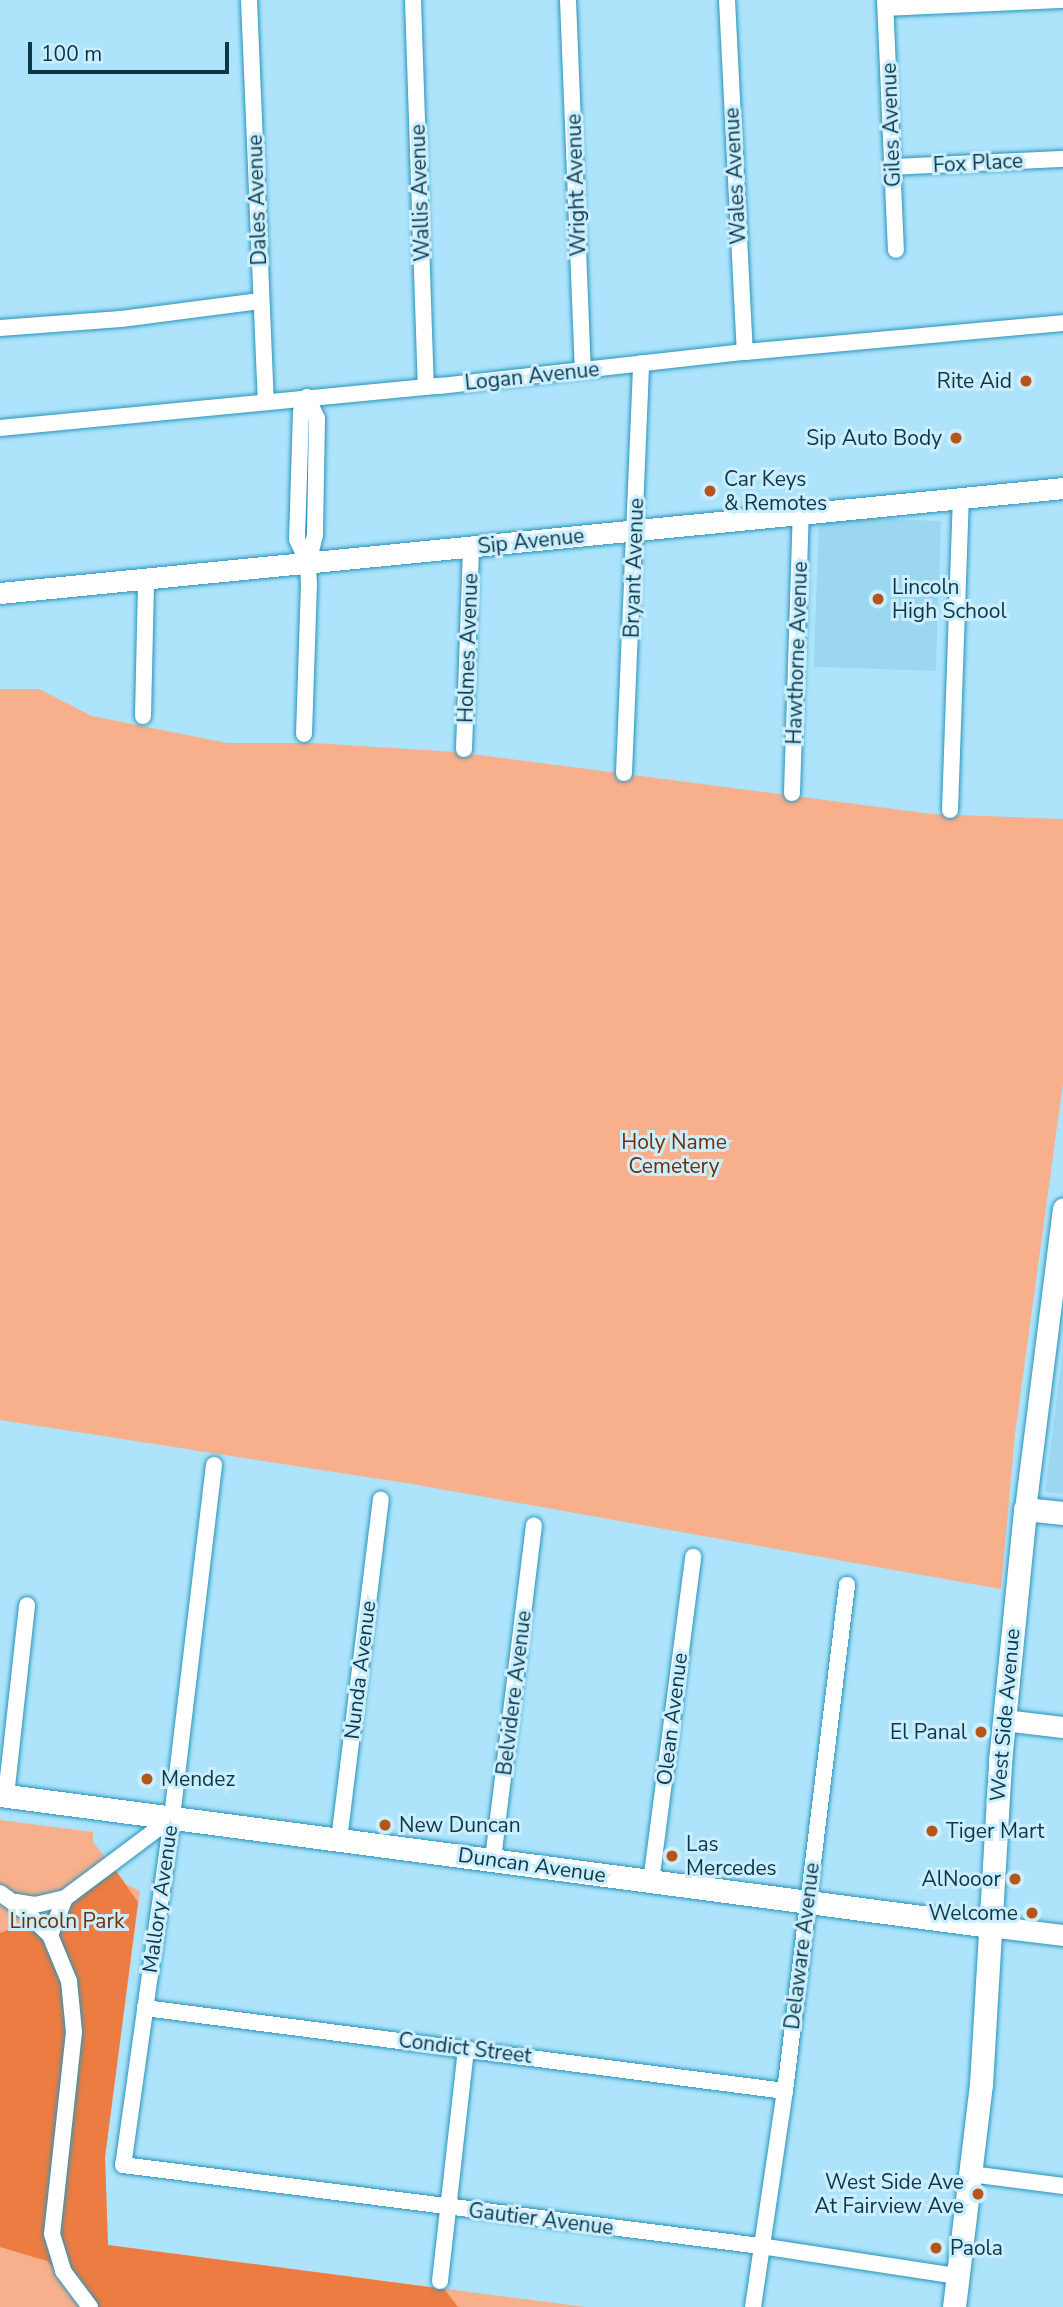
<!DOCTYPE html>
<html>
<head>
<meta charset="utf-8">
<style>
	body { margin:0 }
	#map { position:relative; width:1063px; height:2307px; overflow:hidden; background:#ade4fc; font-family:"Nunito Sans",sans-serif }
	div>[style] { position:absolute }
	.built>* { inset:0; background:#9bd7f0; transform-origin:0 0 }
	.green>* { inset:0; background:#f8af8b }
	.forest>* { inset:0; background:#ec7c41 }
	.roads { filter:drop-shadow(0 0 2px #2894b9) drop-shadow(0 0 2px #2894b9) }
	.minor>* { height:16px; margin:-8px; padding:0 8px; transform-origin:8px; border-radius:8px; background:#fff }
	.tertiary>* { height:21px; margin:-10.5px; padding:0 10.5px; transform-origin:10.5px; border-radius:10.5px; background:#fff }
	.secondary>* { height:23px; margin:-11.5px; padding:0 11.5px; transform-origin:11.5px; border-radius:11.5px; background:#fff }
	.dots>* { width:19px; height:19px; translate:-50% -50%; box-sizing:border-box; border:4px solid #caeefe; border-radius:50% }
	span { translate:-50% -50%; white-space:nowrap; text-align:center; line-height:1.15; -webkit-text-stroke:6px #caeefe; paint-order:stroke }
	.street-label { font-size:21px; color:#0b3747 }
	.poi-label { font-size:21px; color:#0b3747 }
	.right { translate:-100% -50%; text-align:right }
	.left { translate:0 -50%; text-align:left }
	.park-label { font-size:21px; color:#732d00 }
	.scale { position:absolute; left:28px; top:42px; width:201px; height:32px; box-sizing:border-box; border:4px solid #0b3747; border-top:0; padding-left:9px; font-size:21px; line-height:24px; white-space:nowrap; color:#0b3747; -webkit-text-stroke:5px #caeefe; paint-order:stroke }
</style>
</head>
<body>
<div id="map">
	<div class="built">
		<i style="left:941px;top:521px;width:150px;height:122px;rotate:92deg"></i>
		<i style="clip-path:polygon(1063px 1349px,1063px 1494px,1045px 1492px)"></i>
	</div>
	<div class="green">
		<i style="clip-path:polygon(0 689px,39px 689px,92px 716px,227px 743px,313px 743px,456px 752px,932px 814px,1063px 819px,1063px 1083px,1015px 1434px,1001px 1589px,412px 1484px,0 1420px)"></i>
		<i style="clip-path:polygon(0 1820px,93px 1832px,93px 1842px,126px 1884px,140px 1891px,105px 2157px,108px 2245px,586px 2307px,0 2307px)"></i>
	</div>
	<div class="forest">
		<i style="clip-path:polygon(116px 1871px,138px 1902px,105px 2157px,108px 2245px,444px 2289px,458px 2307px,92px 2307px,47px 2261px,0 2247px,0 1933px,40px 1918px)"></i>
	</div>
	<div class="roads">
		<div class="minor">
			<i style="left:249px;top:0;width:401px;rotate:87.6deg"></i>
			<i style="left:413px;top:0;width:387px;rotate:88.1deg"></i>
			<i style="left:568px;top:0;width:370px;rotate:87.7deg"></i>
			<i style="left:727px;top:0;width:352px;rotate:87.1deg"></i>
			<i style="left:885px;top:0;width:250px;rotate:87.5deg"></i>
			<i style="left:886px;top:8px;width:177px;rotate:-2.6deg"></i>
			<i style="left:892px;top:167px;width:171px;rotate:-2.7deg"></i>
			<i style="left:0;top:328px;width:121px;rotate:-4.3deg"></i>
			<i style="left:121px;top:319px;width:140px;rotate:-7.4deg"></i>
			<i style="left:307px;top:397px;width:23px;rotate:65deg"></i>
			<i style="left:317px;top:418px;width:117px;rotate:91deg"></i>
			<i style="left:315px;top:535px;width:29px;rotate:104deg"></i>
			<i style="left:0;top:428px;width:442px;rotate:-5.5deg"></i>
			<i style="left:440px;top:386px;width:307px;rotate:-6.4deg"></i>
			<i style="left:745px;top:352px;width:319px;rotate:-5.2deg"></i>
			<i style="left:143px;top:716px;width:135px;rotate:-88.7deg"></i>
			<i style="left:304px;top:734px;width:149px;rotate:-88.1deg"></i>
			<i style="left:309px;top:585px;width:22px;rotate:-93deg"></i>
			<i style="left:308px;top:563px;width:26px;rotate:-115deg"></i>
			<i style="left:297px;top:539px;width:127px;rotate:-88.2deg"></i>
			<i style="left:301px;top:412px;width:16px;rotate:-68deg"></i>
			<i style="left:464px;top:749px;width:202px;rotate:-88deg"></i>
			<i style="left:624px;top:773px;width:410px;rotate:-87.6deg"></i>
			<i style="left:792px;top:793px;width:280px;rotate:-88.2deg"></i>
			<i style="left:950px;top:810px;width:313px;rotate:-88deg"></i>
			<i style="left:214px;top:1465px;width:355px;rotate:96.8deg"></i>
			<i style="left:172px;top:1818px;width:350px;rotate:98deg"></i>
			<i style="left:123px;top:2165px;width:643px;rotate:7.24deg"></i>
			<i style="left:761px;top:2246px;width:199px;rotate:8.7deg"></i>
			<i style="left:6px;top:1796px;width:192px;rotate:-83.7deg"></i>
			<i style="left:339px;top:1840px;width:343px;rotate:-83deg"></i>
			<i style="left:493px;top:1859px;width:336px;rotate:-83deg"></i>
			<i style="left:651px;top:1882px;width:328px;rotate:-82.6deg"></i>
			<i style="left:0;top:1893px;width:31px;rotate:36deg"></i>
			<i style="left:25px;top:1911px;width:35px;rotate:44deg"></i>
			<i style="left:50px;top:1935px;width:50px;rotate:67.6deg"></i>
			<i style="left:69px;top:1981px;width:51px;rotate:84.4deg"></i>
			<i style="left:74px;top:2032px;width:203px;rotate:96.2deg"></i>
			<i style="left:52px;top:2234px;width:39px;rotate:73deg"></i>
			<i style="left:63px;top:2271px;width:45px;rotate:53.1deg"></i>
			<i style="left:16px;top:1902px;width:19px;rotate:9deg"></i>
			<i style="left:35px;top:1905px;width:31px;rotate:-13deg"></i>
			<i style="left:50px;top:1935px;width:40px;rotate:-68deg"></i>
			<i style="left:65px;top:1898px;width:134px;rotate:-36.8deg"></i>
			<i style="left:145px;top:2008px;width:645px;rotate:7.39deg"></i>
			<i style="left:971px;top:2174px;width:93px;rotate:7.4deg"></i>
			<i style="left:440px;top:2281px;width:234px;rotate:-83.6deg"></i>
			<i style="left:753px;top:2307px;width:218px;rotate:-81.6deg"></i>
			<i style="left:785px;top:2091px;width:510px;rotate:-83.01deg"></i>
		</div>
		<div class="tertiary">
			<i style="left:0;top:593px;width:1068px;rotate:-5.64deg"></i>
			<i style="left:1025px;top:1509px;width:303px;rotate:-82.8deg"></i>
			<i style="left:1004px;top:1720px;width:59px;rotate:6.8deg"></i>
			<i style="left:990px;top:1926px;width:74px;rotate:7deg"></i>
		</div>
		<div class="secondary">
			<i style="left:0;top:1795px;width:999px;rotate:7.54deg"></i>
			<i style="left:954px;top:2307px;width:225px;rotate:-83.1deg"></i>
			<i style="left:981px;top:2084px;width:324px;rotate:-86.6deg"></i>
			<i style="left:1000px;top:1761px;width:253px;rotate:-84.3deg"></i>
			<i style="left:1025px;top:1509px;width:38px;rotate:6deg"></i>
		</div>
	</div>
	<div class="dots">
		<i style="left:1026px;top:381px;background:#b7541a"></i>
		<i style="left:956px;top:438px;background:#b7541a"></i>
		<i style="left:710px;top:491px;background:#b7541a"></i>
		<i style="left:878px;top:599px;background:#b7541a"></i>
		<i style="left:981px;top:1732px;background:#b7541a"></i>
		<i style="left:147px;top:1779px;background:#b7541a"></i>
		<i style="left:385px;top:1825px;background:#b7541a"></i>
		<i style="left:932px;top:1831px;background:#b7541a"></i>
		<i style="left:672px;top:1856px;background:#b7541a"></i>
		<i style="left:1015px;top:1879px;background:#b7541a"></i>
		<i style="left:1032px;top:1913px;background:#b7541a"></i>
		<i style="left:978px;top:2194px;background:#b7541a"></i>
		<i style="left:936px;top:2248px;background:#b7541a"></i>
	</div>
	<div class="street-label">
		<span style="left:891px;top:125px;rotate:-92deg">Giles Avenue</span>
		<span style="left:978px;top:163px;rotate:-3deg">Fox Place</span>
		<span style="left:735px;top:176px;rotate:-93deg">Wales Avenue</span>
		<span style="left:576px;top:185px;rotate:-92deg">Wright Avenue</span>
		<span style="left:420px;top:193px;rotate:-92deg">Wallis Avenue</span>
		<span style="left:257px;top:200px;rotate:-92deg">Dales Avenue</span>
		<span style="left:532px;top:376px;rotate:-6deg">Logan Avenue</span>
		<span style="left:531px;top:541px;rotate:-6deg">Sip Avenue</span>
		<span style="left:634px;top:568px;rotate:-88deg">Bryant Avenue</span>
		<span style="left:468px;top:648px;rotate:-88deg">Holmes Avenue</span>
		<span style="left:797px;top:653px;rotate:-88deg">Hawthorne Avenue</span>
		<span style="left:360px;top:1670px;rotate:-83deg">Nunda Avenue</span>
		<span style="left:514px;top:1693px;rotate:-83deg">Belvidere Avenue</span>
		<span style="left:1005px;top:1715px;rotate:-85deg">West Side Avenue</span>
		<span style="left:672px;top:1719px;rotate:-83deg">Olean Avenue</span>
		<span style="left:532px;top:1865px;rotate:8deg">Duncan Avenue</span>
		<span style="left:160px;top:1899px;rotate:-82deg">Mallory Avenue</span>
		<span style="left:802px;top:1946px;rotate:-83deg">Delaware Avenue</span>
		<span style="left:465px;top:2048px;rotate:7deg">Condict Street</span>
		<span style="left:541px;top:2219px;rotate:7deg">Gautier Avenue</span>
	</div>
	<div class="poi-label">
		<span class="right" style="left:1012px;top:381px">Rite Aid</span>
		<span class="right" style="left:942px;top:438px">Sip Auto Body</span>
		<span class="left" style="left:724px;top:491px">Car Keys<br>&amp; Remotes</span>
		<span class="left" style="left:892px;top:599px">Lincoln<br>High School</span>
		<span class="right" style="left:967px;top:1732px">El Panal</span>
		<span class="left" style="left:161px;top:1779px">Mendez</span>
		<span class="left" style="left:399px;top:1825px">New Duncan</span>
		<span class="left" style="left:946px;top:1831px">Tiger Mart</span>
		<span class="left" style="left:686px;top:1856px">Las<br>Mercedes</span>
		<span class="right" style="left:1001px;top:1879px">AlNooor</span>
		<span class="right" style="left:1018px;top:1913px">Welcome</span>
		<span class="right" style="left:964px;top:2194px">West Side Ave<br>At Fairview Ave</span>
		<span class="left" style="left:950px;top:2248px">Paola</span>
	</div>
	<div class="park-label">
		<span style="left:674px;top:1154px">Holy Name<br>Cemetery</span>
		<span style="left:67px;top:1921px">Lincoln Park</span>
	</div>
	<div class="scale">100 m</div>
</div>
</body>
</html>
